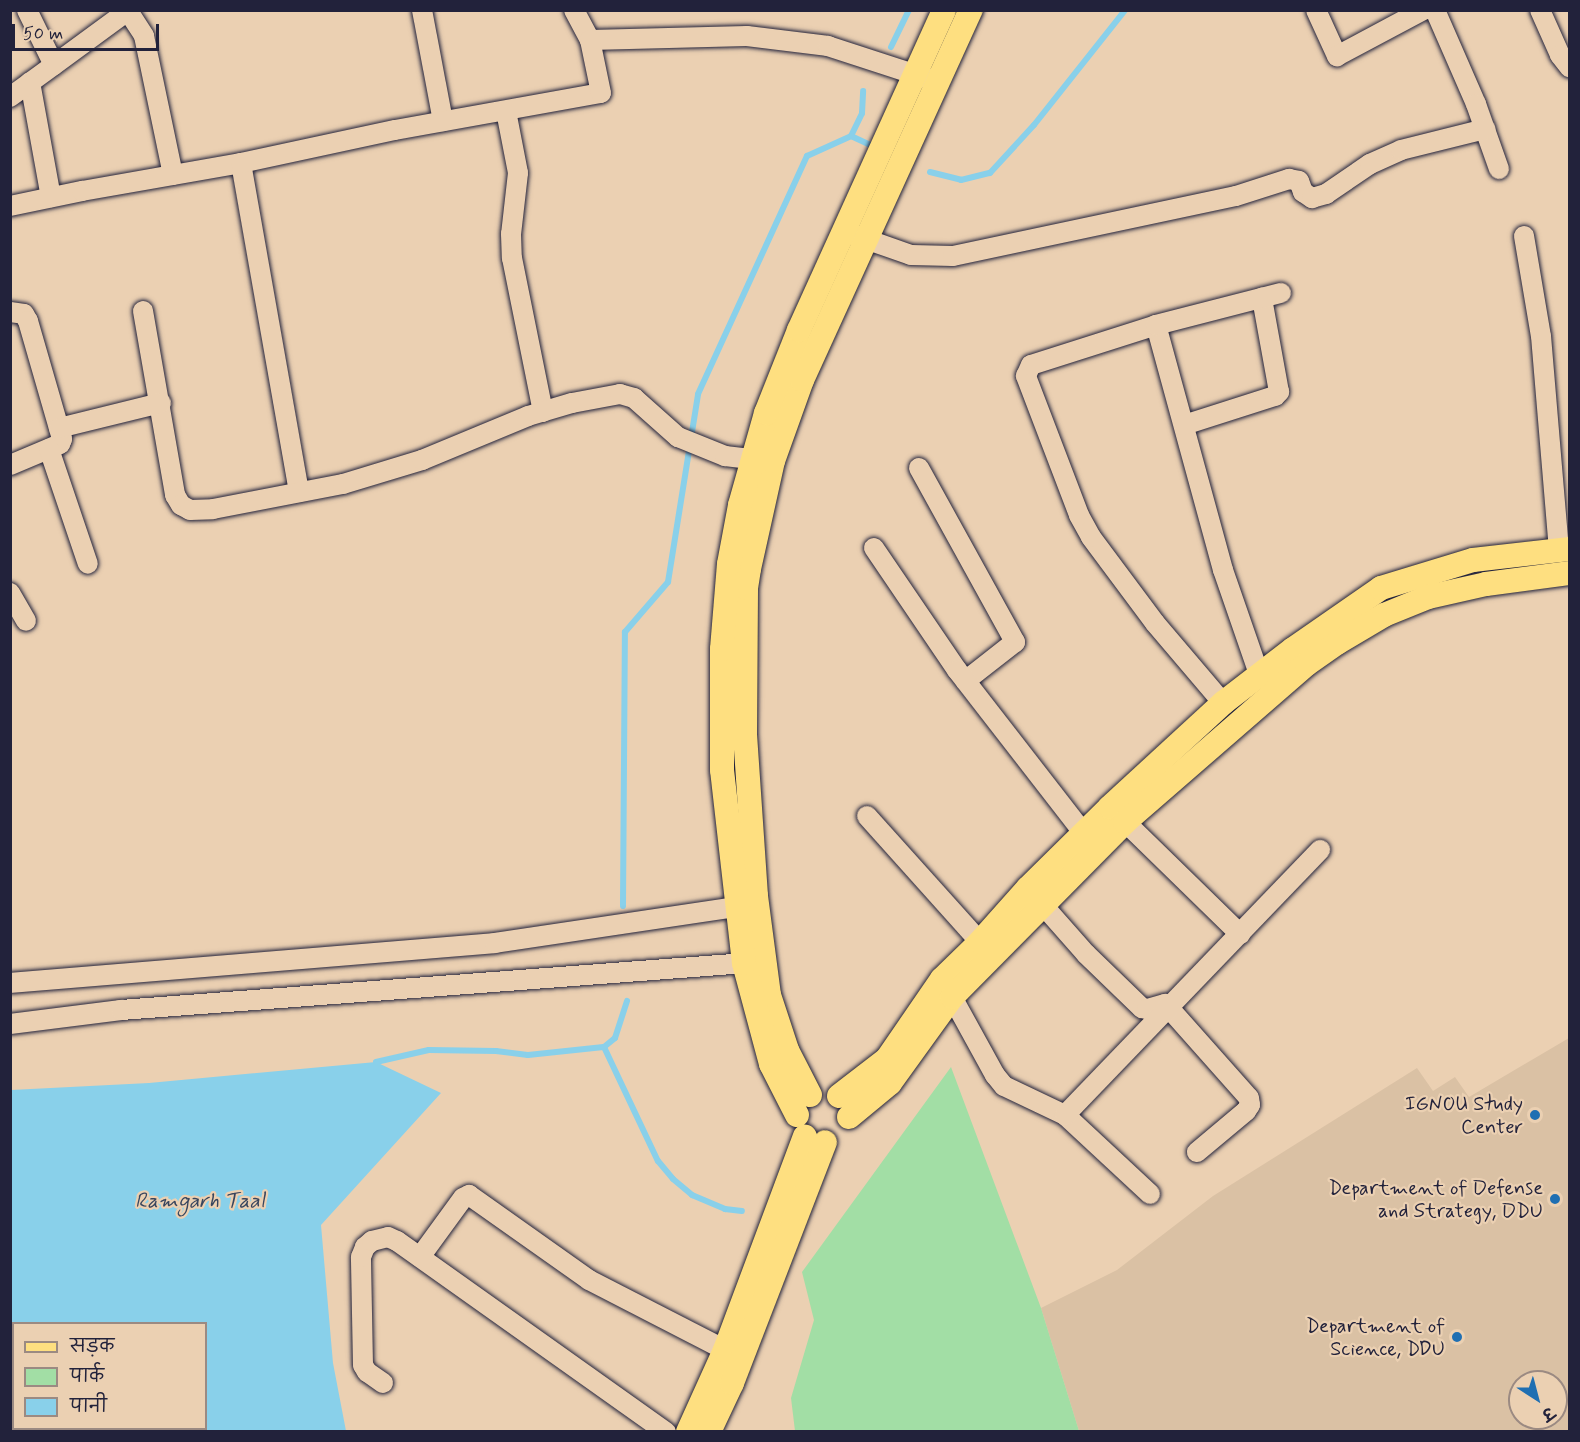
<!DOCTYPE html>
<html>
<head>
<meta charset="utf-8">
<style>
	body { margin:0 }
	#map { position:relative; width:1580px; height:1442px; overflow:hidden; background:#ebd0b2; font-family:Mynerve,"Playpen Sans Deva",sans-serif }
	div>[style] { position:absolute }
	.built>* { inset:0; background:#dac1a4 }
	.green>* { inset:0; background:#a2dea5 }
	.water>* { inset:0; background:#89d0ea }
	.stream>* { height:6px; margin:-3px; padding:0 3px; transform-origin:3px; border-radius:3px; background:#89d0ea }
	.roads { filter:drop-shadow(0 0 2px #22223b) drop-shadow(0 0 2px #22223b) }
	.minor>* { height:20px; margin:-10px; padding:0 10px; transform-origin:10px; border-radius:10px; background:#ebd0b2 }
	.major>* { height:24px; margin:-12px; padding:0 12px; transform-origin:12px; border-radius:12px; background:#fedf80 }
	.dots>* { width:16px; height:16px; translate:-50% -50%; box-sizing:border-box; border:3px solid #ebd0b2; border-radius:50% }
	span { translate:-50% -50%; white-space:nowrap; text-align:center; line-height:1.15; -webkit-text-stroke:4.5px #ebd0b2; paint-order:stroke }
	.poi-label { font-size:20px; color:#22223b }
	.right { translate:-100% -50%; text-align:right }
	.water-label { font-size:21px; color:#37455e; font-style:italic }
	.frame { position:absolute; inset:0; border:12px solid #22223b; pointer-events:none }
	.legend { position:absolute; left:12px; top:1322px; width:195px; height:108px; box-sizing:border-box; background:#ebd0b2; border:2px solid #9b8a82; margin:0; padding:8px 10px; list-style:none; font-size:18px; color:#22223b }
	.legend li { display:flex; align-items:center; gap:12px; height:30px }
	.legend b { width:30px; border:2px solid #9b8a82 }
	.north { position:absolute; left:1508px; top:1370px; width:60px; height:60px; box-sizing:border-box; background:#ebd0b2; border:2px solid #9b8a82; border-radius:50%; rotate:144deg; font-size:16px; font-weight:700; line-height:24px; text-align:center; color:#22223b }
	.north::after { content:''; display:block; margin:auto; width:21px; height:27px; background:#1f6fb2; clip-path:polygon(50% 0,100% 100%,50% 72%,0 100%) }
	.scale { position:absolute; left:12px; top:24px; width:147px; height:27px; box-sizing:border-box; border:3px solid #22223b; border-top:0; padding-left:8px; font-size:18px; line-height:21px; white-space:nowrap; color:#22223b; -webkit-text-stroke:4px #ebd0b2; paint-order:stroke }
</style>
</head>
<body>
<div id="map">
	<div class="built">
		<i style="clip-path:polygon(evenodd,1569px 1038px,1569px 1431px,1079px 1431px,1041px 1308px,1117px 1270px,1213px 1196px,1417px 1068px,1433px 1091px,1455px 1077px,1469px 1097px,1569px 1038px,1520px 1382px,1556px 1382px,1556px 1418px,1520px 1418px,1520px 1382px)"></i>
	</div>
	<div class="green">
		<i style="clip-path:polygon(951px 1067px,1041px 1308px,1079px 1431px,795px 1431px,791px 1398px,814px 1320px,802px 1272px)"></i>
	</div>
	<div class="water">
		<i style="clip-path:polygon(evenodd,376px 1062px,441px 1093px,321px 1225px,333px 1363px,346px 1431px,11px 1431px,11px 1090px,149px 1083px,376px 1062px,14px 1324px,206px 1324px,206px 1428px,14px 1428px,14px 1324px)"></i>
	</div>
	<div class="stream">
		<i style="left:891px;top:47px;width:41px;rotate:-64.1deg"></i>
		<i style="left:851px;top:136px;width:25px;rotate:-64deg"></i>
		<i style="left:862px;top:113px;width:22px;rotate:-87deg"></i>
		<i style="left:930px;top:172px;width:32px;rotate:14deg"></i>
		<i style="left:961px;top:180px;width:30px;rotate:-14deg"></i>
		<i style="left:990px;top:173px;width:65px;rotate:-47.5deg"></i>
		<i style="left:1034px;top:125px;width:147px;rotate:-51.6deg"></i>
		<i style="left:623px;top:906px;width:274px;rotate:-89.6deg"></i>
		<i style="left:625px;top:632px;width:66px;rotate:-49.3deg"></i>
		<i style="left:668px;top:582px;width:190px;rotate:-80.9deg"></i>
		<i style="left:698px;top:394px;width:262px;rotate:-65.4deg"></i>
		<i style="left:807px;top:156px;width:48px;rotate:-24.4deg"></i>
		<i style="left:851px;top:136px;width:19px;rotate:25deg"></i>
		<i style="left:604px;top:1047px;width:126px;rotate:64.7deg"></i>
		<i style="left:658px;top:1161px;width:23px;rotate:50deg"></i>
		<i style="left:673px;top:1179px;width:25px;rotate:40deg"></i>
		<i style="left:692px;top:1195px;width:36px;rotate:23deg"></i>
		<i style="left:725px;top:1209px;width:17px;rotate:7deg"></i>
		<i style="left:376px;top:1062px;width:54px;rotate:-12.8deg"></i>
		<i style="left:429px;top:1050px;width:67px;rotate:0.9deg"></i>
		<i style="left:496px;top:1051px;width:32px;rotate:7deg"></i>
		<i style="left:528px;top:1055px;width:76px;rotate:-6deg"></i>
		<i style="left:604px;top:1047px;width:14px;rotate:-39deg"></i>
		<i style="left:615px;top:1038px;width:39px;rotate:-72deg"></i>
	</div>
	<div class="roads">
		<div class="minor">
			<i style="left:27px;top:10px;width:61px;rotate:63.9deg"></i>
			<i style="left:54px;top:65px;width:93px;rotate:-36.3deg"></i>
			<i style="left:422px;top:10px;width:113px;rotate:79.3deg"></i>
			<i style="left:574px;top:10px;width:34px;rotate:62deg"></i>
			<i style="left:590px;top:40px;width:157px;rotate:-1.5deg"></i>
			<i style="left:747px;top:36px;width:82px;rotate:7deg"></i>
			<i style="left:828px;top:46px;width:106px;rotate:18.1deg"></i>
			<i style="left:1316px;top:10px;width:51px;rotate:65.5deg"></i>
			<i style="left:1337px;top:56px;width:98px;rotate:-28.1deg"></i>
			<i style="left:1435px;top:10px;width:103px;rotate:66.4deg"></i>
			<i style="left:1476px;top:104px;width:69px;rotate:70.5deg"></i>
			<i style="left:1540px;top:10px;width:49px;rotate:66deg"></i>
			<i style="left:1560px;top:55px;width:16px;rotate:52deg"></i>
			<i style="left:128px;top:11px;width:30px;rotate:57deg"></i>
			<i style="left:144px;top:36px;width:142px;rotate:78.2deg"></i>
			<i style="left:30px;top:82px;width:117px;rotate:79.7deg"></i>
			<i style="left:10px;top:97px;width:54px;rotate:-36deg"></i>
			<i style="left:506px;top:111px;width:63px;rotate:79deg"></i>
			<i style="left:518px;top:173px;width:61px;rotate:96.5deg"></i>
			<i style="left:511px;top:234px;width:24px;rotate:88deg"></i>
			<i style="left:512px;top:258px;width:157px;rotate:78.6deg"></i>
			<i style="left:241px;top:163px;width:334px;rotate:80deg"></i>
			<i style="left:10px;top:206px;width:74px;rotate:-11.8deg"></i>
			<i style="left:82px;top:191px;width:161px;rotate:-10deg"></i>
			<i style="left:241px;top:163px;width:157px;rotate:-12.1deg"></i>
			<i style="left:395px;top:130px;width:209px;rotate:-10.2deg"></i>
			<i style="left:601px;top:93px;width:54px;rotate:-101.7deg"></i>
			<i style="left:854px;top:235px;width:60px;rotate:19.3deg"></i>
			<i style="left:911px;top:255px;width:42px;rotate:1.4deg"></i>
			<i style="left:953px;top:256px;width:289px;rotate:-12deg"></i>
			<i style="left:1236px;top:196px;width:56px;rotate:-17.8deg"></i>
			<i style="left:1289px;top:179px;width:10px;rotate:11deg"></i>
			<i style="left:1299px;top:181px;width:12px;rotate:70deg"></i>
			<i style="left:1303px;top:192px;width:11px;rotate:34deg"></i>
			<i style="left:1312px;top:198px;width:15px;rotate:-16deg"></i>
			<i style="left:1326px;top:194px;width:53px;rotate:-34.3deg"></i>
			<i style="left:1370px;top:164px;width:34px;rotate:-24deg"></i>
			<i style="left:1401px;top:150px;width:87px;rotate:-14deg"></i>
			<i style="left:1524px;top:236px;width:101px;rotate:80.4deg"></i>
			<i style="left:1541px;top:336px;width:215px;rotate:85.2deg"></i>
			<i style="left:143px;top:311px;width:187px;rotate:80.1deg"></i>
			<i style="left:175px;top:495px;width:12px;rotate:59deg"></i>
			<i style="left:181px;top:505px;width:10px;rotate:29deg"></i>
			<i style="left:190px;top:510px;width:23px;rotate:-2deg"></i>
			<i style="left:213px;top:509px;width:132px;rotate:-10.9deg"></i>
			<i style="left:343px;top:484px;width:83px;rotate:-16.9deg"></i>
			<i style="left:422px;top:460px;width:115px;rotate:-22.5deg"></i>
			<i style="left:528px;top:416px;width:46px;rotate:-16.5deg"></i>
			<i style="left:572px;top:403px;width:49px;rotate:-10.6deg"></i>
			<i style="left:620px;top:394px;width:15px;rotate:16deg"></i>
			<i style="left:634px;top:398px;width:59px;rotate:41.6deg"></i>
			<i style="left:678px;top:437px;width:51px;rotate:22deg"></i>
			<i style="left:725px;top:456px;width:43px;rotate:6.6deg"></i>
			<i style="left:10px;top:312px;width:14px;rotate:8deg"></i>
			<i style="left:24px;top:314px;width:8px;rotate:60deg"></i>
			<i style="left:28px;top:321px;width:123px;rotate:73.9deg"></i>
			<i style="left:62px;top:439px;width:5px;rotate:112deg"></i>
			<i style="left:60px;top:444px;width:54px;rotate:157.2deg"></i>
			<i style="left:1156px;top:325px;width:254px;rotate:74.7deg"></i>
			<i style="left:1223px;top:570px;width:110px;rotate:70.9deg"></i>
			<i style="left:1184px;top:425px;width:96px;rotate:-17.7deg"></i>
			<i style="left:1275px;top:396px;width:6px;rotate:-45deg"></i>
			<i style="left:1279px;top:392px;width:96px;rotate:-100.3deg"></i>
			<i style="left:59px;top:428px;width:105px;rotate:-13.8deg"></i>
			<i style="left:49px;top:449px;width:121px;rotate:71.3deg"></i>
			<i style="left:919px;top:468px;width:199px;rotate:61.1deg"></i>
			<i style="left:1015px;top:642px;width:63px;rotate:142deg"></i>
			<i style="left:874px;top:548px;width:148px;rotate:55.8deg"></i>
			<i style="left:957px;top:670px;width:207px;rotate:52.2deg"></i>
			<i style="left:10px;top:593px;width:32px;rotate:60deg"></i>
			<i style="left:1223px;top:703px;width:105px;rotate:-130.4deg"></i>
			<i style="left:1155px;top:623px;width:107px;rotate:-126.7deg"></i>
			<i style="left:1091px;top:537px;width:25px;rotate:-119deg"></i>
			<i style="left:1079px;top:515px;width:149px;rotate:-110.9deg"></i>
			<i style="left:1026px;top:376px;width:12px;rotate:-66deg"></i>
			<i style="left:1031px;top:365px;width:131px;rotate:-17.7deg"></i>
			<i style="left:1156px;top:325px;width:129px;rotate:-14.4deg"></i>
			<i style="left:1115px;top:812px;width:175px;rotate:44.3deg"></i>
			<i style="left:867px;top:816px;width:169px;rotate:48.1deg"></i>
			<i style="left:1034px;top:895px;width:79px;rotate:48.6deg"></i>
			<i style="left:1086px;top:954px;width:78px;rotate:44deg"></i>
			<i style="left:1142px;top:1008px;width:5px;rotate:11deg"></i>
			<i style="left:1147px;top:1009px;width:19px;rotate:-16deg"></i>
			<i style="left:1165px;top:1004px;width:6px;rotate:45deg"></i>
			<i style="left:1169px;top:1008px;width:120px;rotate:48.4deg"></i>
			<i style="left:1249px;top:1098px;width:7px;rotate:82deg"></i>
			<i style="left:1250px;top:1105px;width:7px;rotate:124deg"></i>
			<i style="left:1246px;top:1111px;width:64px;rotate:140.1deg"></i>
			<i style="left:10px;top:983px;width:487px;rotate:-4.7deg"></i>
			<i style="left:495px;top:943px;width:258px;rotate:-8.5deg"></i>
			<i style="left:946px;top:986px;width:102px;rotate:61.2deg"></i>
			<i style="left:995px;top:1075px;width:14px;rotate:51deg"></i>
			<i style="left:1004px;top:1086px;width:68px;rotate:25.4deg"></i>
			<i style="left:1065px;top:1115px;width:116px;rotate:42.9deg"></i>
			<i style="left:10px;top:1024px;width:112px;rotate:-7.2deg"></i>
			<i style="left:121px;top:1010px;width:640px;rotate:-4.3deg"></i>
			<i style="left:1065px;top:1115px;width:368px;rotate:-46.1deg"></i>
			<i style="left:420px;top:1257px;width:73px;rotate:-53.9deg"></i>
			<i style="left:463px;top:1198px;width:7px;rotate:-27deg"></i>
			<i style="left:469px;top:1195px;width:147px;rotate:35.3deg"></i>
			<i style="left:589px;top:1280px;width:153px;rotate:27.2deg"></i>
			<i style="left:383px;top:1383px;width:19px;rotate:-145deg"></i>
			<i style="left:367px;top:1372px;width:8px;rotate:-120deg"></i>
			<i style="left:363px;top:1365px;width:108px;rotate:-91.1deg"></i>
			<i style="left:361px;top:1257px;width:11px;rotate:-68deg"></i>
			<i style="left:365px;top:1247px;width:9px;rotate:-41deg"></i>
			<i style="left:372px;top:1241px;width:16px;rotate:-14deg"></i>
			<i style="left:388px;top:1237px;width:10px;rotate:24deg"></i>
			<i style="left:397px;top:1241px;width:330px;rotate:35.4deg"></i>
		</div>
		<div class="major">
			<i style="left:810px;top:1095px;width:51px;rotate:-117.1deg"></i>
			<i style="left:787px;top:1050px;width:58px;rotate:-108.1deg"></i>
			<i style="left:769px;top:995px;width:100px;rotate:-97.5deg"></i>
			<i style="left:756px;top:896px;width:162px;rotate:-93.9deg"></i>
			<i style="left:745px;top:734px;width:146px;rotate:-89.6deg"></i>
			<i style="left:746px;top:588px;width:19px;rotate:-81deg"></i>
			<i style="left:749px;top:569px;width:111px;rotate:-77.5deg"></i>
			<i style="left:773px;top:461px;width:86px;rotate:-70.3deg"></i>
			<i style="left:802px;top:380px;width:407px;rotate:-65.5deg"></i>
			<i style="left:839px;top:1096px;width:61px;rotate:-37.6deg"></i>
			<i style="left:887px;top:1059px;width:97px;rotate:-55.5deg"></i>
			<i style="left:942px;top:979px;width:53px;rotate:-44.2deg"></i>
			<i style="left:980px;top:942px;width:72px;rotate:-48.4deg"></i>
			<i style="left:1028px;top:888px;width:115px;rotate:-44.6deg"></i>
			<i style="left:1110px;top:807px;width:154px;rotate:-42.6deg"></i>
			<i style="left:1223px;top:703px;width:88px;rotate:-37.6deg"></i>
			<i style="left:1293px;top:649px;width:107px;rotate:-34.7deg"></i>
			<i style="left:1381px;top:588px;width:96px;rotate:-16.9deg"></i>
			<i style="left:1473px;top:560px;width:98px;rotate:-6.5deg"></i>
			<i style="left:797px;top:1115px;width:57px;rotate:-117deg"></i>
			<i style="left:771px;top:1064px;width:105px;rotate:-105deg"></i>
			<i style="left:744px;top:963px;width:194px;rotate:-96.5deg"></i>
			<i style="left:722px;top:770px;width:121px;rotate:-90deg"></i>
			<i style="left:722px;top:649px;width:85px;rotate:-85.3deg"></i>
			<i style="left:729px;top:564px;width:60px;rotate:-79.4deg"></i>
			<i style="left:740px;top:505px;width:96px;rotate:-74.2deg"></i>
			<i style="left:766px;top:413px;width:89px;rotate:-68.3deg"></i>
			<i style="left:799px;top:330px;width:351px;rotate:-65.6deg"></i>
			<i style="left:849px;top:1117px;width:53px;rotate:-39.7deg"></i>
			<i style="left:890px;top:1083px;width:106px;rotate:-54.2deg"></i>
			<i style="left:952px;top:997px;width:246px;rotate:-45.3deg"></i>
			<i style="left:1125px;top:822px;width:241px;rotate:-41deg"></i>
			<i style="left:1307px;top:664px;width:37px;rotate:-35deg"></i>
			<i style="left:1337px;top:643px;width:55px;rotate:-30.8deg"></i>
			<i style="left:1384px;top:615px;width:48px;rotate:-22.2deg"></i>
			<i style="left:1428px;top:597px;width:59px;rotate:-12.6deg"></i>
			<i style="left:1486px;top:584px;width:85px;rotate:-7.5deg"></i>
			<i style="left:688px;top:1432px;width:90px;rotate:-65.7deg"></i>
			<i style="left:725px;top:1350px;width:228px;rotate:-69.5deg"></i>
			<i style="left:709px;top:1432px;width:54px;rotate:-64.9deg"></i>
			<i style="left:732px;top:1383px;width:258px;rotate:-68.9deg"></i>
		</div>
	</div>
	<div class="dots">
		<i style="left:1535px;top:1115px;background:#1f6fb2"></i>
		<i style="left:1555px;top:1199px;background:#1f6fb2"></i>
		<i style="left:1457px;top:1337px;background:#1f6fb2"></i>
	</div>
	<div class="poi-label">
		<span class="right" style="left:1523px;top:1116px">IGNOU Study<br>Center</span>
		<span class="right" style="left:1543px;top:1200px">Department of Defense<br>and Strategy, DDU</span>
		<span class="right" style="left:1445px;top:1338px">Department of<br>Science, DDU</span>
	</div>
	<div class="water-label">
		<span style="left:200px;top:1201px">Ramgarh Taal</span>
	</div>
	<div class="frame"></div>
	<ul class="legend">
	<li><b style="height:8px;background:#fedf80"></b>सड़क</li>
	<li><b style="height:16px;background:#a2dea5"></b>पार्क</li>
	<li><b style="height:16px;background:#89d0ea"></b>पानी</li>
	</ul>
	<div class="north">उ</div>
	<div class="scale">50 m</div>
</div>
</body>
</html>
